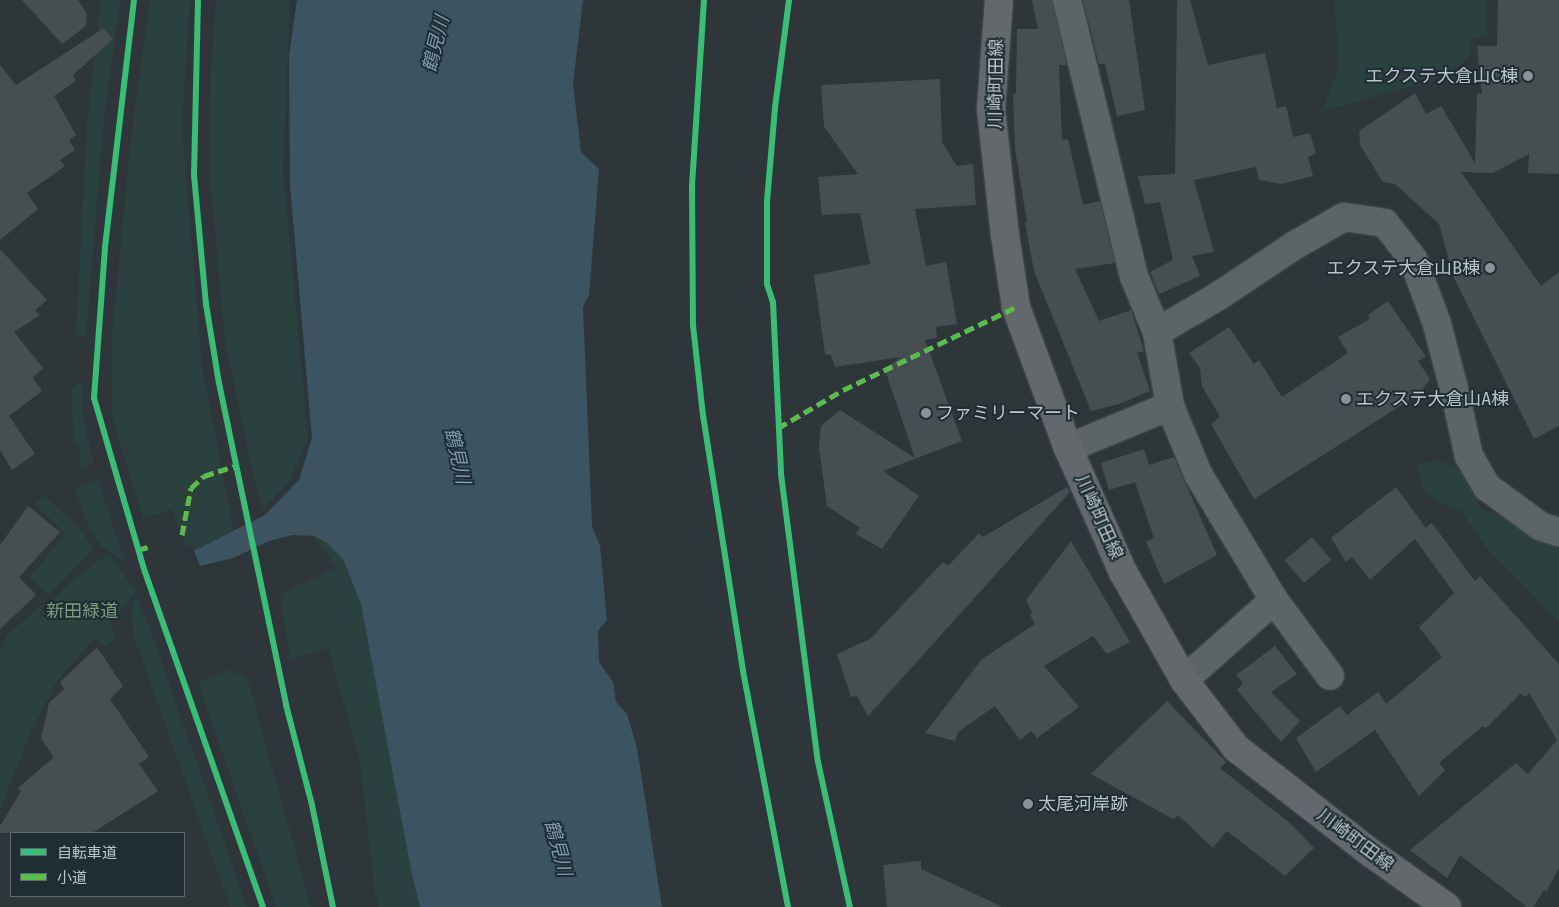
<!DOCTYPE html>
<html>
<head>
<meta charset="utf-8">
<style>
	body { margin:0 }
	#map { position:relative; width:1559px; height:907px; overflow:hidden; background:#2e363a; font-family:"Fira Sans Condensed","Noto Sans JP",sans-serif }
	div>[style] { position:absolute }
	.green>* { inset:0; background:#2b413e }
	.water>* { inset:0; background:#3c5462 }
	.building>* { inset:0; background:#474e51; transform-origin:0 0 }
	.roads { filter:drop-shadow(0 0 1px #4c5154) drop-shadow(0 0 1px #4c5154) }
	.street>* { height:28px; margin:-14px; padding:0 14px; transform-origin:14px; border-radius:14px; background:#5d6468 }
	.secondary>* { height:28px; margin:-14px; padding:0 14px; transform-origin:14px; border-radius:14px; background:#62686c }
	.quiet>* { height:5px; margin-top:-2.5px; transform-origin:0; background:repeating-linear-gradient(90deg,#5cbc4b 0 10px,transparent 0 15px) }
	.cycleway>* { height:6px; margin:-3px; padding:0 3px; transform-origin:3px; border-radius:3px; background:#3abd76 }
	.dots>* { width:14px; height:14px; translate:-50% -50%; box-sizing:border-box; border:2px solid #202d35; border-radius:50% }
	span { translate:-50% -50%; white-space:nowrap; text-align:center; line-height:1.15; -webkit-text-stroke:4px #202d35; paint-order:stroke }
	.poi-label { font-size:18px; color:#b8c3ca }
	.right { translate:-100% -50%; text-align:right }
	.left { translate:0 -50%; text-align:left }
	.street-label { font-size:18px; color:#b8c3ca }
	.park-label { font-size:18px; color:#789e79 }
	.water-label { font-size:19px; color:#7b9aab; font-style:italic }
	.legend { position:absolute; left:10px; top:832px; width:175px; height:65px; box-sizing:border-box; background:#202d35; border:1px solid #5d6971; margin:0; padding:6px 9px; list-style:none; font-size:15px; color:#b8c3ca }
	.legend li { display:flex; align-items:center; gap:10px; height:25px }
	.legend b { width:25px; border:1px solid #5d6971 }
</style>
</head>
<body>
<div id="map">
	<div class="green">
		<i style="clip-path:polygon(101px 0,120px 0,103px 128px,86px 336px,76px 335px,87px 124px)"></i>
		<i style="clip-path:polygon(150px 0,190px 0,182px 130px,202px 366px,234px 531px,194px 551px,192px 545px,186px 547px,172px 509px,143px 518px,112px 416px,112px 332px,132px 130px)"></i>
		<i style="clip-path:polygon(216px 0,290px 0,283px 171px,308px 438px,289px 482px,263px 509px,251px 465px,225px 340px,210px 180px,211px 69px)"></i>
		<i style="clip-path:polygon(1334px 0,1487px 0,1487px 35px,1470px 39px,1470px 56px,1457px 67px,1428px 82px,1322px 111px,1339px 66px)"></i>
		<i style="clip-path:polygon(82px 381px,83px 419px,94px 464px,80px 469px,80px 449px,73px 438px,72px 389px)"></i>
		<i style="clip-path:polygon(1436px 460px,1459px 468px,1480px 508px,1507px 518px,1559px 549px,1559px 622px,1487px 549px,1462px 512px,1434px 500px,1422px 487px,1418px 465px)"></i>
		<i style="clip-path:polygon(98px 480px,125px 562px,100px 545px,87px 523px,75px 488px)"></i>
		<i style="clip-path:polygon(43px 495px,77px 524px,93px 549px,48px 596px,30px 577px,66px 534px,35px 504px)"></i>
		<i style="clip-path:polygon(314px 536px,327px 543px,343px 559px,361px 604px,412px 875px,420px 907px,379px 907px,375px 894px,360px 762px,328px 648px,290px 660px,280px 594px,336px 567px)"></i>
		<i style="clip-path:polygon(109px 553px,136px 592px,110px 621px,116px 638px,106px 647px,95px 638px,56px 682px,32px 730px,0 809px,0 651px,7px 635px,43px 604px,40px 618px,66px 586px)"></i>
		<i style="clip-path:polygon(136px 594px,151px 631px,247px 907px,230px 907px,219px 876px,134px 637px,131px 614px)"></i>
		<i style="clip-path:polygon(227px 670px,247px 677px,311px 907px,276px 907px,198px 683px)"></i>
	</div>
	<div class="water">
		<i style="clip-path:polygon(297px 0,583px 0,573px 84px,581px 152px,599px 169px,589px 295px,583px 307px,592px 526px,600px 546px,607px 620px,598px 631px,599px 662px,613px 682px,616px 702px,627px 714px,637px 748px,662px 907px,420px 907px,412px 875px,361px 604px,343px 559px,327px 543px,314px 536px,292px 535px,269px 541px,233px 558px,200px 566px,194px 551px,265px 515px,299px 480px,312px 438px,290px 185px,289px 56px)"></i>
	</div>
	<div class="building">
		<i style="clip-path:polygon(22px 0,78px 0,87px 14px,86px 26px,62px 44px)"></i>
		<i style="clip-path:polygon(1032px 0,1052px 0,1067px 65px,1059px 65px,1062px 140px,1068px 139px,1083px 205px,1100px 201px,1115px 263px,1075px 269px,1099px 321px,1131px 310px,1144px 351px,1137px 353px,1150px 391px,1119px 404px,1091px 411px,1034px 271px,1025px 222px,1027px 222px,1015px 149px,1013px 94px,1016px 94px,1017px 29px,1038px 29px)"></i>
		<i style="clip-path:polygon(1083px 0,1129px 0,1145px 110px,1117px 116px,1105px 64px,1099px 64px)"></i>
		<i style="clip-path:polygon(1177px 0,1190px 0,1208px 65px,1265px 53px,1277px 108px,1286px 106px,1293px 137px,1310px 133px,1316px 153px,1308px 157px,1313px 176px,1281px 184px,1259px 180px,1256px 167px,1194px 180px,1214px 252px,1192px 256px,1200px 276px,1159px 294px,1150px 272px,1173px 260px,1160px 202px,1145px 204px,1138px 176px,1175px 174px)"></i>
		<i style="clip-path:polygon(1498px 0,1559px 0,1559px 174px,1528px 173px,1529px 154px,1493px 173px,1461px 172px,1541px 286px,1559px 272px,1559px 426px,1534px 439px,1454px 278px,1439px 224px,1395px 184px,1383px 182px,1360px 145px,1359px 131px,1415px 93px,1426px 114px,1441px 106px,1475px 163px,1477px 94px,1482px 94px,1477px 46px,1497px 46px)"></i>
		<i style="clip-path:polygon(104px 28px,113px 39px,73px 75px,76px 81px,54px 96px,76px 135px,69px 140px,75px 150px,60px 160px,65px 166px,27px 193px,38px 209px,0 240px,0 65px,16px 85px)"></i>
		<i style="clip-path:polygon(940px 79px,942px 142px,957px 166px,973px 164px,976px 205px,915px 209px,926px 266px,946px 262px,957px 324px,936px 327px,937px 338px,925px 340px,962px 441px,883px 471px,919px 496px,882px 549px,856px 534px,860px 528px,827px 506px,819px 448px,821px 426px,840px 410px,915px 458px,885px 370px,900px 357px,835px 367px,831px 355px,825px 354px,814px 275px,870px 264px,860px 213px,822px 215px,818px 177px,858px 174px,824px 127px,821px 85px)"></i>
		<i style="clip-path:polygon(0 249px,47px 300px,35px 310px,40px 315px,14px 332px,43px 368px,33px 378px,42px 391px,9px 416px,35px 454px,12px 470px,0 450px)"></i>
		<i style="clip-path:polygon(1388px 301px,1426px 357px,1418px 361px,1430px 379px,1419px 394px,1254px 499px,1211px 424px,1220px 417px,1202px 386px,1200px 368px,1189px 353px,1229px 327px,1254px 364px,1259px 360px,1282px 397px,1348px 353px,1338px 337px,1370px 319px,1368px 315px)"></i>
		<i style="clip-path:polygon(1144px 449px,1149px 465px,1174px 457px,1217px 555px,1164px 584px,1146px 542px,1154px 538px,1135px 482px,1109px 490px,1101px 463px)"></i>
		<i style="clip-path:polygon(1067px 487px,1070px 492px,868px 716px,857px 696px,851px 697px,837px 654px,870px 639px,943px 562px,948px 566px,979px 533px,983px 537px)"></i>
		<i style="clip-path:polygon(1396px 487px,1426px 528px,1432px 523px,1475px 581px,1480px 576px,1559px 664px,1559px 868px,1546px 892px,1544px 890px,1533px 907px,1527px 907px,1460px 855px,1447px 878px,1410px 850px,1516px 763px,1528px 774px,1557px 740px,1529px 693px,1525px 697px,1521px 693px,1486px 728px,1483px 726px,1439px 763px,1445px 770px,1419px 796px,1375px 730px,1316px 772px,1296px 738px,1340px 706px,1347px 715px,1378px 692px,1386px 704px,1442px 657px,1419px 627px,1454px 593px,1415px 539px,1370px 580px,1352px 557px,1346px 562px,1331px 538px)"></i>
		<i style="clip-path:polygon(28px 506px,60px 532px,19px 577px,36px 595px,0 629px,0 545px)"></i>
		<i style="left:1312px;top:537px;width:30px;height:36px;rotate:50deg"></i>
		<i style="clip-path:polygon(1071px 541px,1130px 642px,1107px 654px,1093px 636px,1044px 666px,1079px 707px,1037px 738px,1031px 731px,1020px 740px,995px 706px,958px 732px,955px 741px,925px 733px,982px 659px,1035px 624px,1030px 615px,1032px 613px,1026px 600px)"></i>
		<i style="clip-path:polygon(1275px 646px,1297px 674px,1271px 692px,1300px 721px,1281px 742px,1237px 690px,1243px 683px,1236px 675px)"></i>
		<i style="clip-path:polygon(97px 647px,123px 686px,110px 699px,149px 757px,139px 764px,158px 791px,92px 833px,0 833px,0 826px,21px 791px,18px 788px,54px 757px,41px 739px,49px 703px,64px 689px,60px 682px)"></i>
		<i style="clip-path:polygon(1167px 701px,1226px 762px,1220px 768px,1292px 825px,1314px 848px,1285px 876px,1227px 831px,1213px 848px,1178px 815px,1173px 819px,1091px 774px)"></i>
		<i style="clip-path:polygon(921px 861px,921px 869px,1003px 907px,887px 907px,883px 865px)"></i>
	</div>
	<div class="roads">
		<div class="street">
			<i style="left:1067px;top:0;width:284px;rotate:76.4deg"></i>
			<i style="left:1134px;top:276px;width:61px;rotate:67.7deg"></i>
			<i style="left:1157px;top:332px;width:75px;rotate:80deg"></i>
			<i style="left:1170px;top:406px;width:74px;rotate:67.6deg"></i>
			<i style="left:1198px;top:474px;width:147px;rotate:58.9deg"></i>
			<i style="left:1274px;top:600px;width:120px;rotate:138.4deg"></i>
			<i style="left:1157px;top:332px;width:73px;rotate:-30.4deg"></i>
			<i style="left:1220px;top:295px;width:90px;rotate:-33.7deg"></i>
			<i style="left:1295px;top:245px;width:56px;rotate:-29.7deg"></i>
			<i style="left:1344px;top:217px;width:41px;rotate:8.3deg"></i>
			<i style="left:1385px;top:223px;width:46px;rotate:52.1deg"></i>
			<i style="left:1413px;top:259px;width:69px;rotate:69.7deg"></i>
			<i style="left:1437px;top:324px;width:67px;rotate:75.3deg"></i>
			<i style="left:1454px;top:389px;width:69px;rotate:77.4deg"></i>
			<i style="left:1469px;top:456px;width:36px;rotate:60deg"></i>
			<i style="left:1487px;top:487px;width:66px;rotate:36.3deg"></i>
			<i style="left:1540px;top:526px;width:20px;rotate:18deg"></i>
			<i style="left:1068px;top:448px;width:110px;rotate:-22.4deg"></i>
			<i style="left:1274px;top:600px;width:94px;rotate:53.6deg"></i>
		</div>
		<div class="secondary">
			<i style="left:999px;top:0;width:109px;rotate:94.2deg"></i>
			<i style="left:991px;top:109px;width:127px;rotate:83.7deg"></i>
			<i style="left:1005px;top:235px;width:73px;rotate:81.3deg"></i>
			<i style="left:1016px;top:307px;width:150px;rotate:69.8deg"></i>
			<i style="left:1068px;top:448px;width:136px;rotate:66.1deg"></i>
			<i style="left:1123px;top:572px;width:124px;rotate:60.5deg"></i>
			<i style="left:1184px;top:680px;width:86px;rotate:52.6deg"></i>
			<i style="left:1236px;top:748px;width:171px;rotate:37.9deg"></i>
			<i style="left:1371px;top:853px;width:93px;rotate:35.4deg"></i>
		</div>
	</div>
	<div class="quiet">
		<i style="left:778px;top:428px;width:75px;rotate:-30.3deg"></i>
		<i style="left:843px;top:390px;width:192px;rotate:-25.6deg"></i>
		<i style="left:182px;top:535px;width:48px;rotate:-79.2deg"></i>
		<i style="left:191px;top:488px;width:18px;rotate:-43deg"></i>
		<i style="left:204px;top:476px;width:35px;rotate:-18deg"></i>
		<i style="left:138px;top:550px;width:14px;rotate:-17deg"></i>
	</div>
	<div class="cycleway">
		<i style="left:134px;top:0;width:250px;rotate:96.7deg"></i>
		<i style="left:105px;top:248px;width:150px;rotate:94.2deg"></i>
		<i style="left:94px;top:398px;width:181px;rotate:73.7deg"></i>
		<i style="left:145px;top:572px;width:355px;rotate:70.6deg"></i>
		<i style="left:198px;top:0;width:175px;rotate:91.3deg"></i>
		<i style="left:194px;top:175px;width:130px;rotate:84.7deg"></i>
		<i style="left:206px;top:304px;width:80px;rotate:80.7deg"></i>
		<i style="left:219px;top:383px;width:329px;rotate:78.2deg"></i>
		<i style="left:286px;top:705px;width:103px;rotate:75.4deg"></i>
		<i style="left:312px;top:805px;width:104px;rotate:78.4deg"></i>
		<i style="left:704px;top:0;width:186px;rotate:93.7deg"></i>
		<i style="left:692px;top:186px;width:139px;rotate:89.6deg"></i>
		<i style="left:693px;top:325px;width:91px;rotate:83.7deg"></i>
		<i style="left:703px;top:415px;width:259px;rotate:81.1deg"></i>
		<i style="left:743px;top:671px;width:240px;rotate:79.2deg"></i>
		<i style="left:789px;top:0;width:109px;rotate:97.4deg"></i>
		<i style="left:775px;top:108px;width:93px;rotate:94.9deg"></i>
		<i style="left:767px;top:201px;width:83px;rotate:90deg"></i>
		<i style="left:767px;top:284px;width:19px;rotate:72deg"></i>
		<i style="left:773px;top:302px;width:172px;rotate:87.3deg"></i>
		<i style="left:781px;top:474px;width:290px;rotate:82.7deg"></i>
		<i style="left:818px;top:762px;width:148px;rotate:77.6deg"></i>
	</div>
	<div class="dots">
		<i style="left:1528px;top:76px;background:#889298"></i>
		<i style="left:1490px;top:268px;background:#889298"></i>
		<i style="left:1346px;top:399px;background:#889298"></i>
		<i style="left:926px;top:413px;background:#889298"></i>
		<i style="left:1028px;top:804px;background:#889298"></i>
	</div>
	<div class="poi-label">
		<span class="right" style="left:1518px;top:76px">エクステ大倉山C棟</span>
		<span class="right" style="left:1480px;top:268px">エクステ大倉山B棟</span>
		<span class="left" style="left:1356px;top:399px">エクステ大倉山A棟</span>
		<span class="left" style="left:936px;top:413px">ファミリーマート</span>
		<span class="left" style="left:1038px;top:804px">太尾河岸跡</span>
	</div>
	<div class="street-label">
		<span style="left:996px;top:84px;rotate:-89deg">川崎町田線</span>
		<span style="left:1099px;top:517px;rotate:66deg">川崎町田線</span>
		<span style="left:1355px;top:840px;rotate:37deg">川崎町田線</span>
	</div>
	<div class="park-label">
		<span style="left:82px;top:611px">新田緑道</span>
	</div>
	<div class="water-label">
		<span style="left:436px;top:44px;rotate:-76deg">鶴見川</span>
		<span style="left:457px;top:456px;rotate:77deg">鶴見川</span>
		<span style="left:558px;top:848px;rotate:75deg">鶴見川</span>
	</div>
	<ul class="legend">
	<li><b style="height:6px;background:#3abd76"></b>自転車道</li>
	<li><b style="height:6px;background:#5cbc4b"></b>小道</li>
	</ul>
</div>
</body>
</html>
